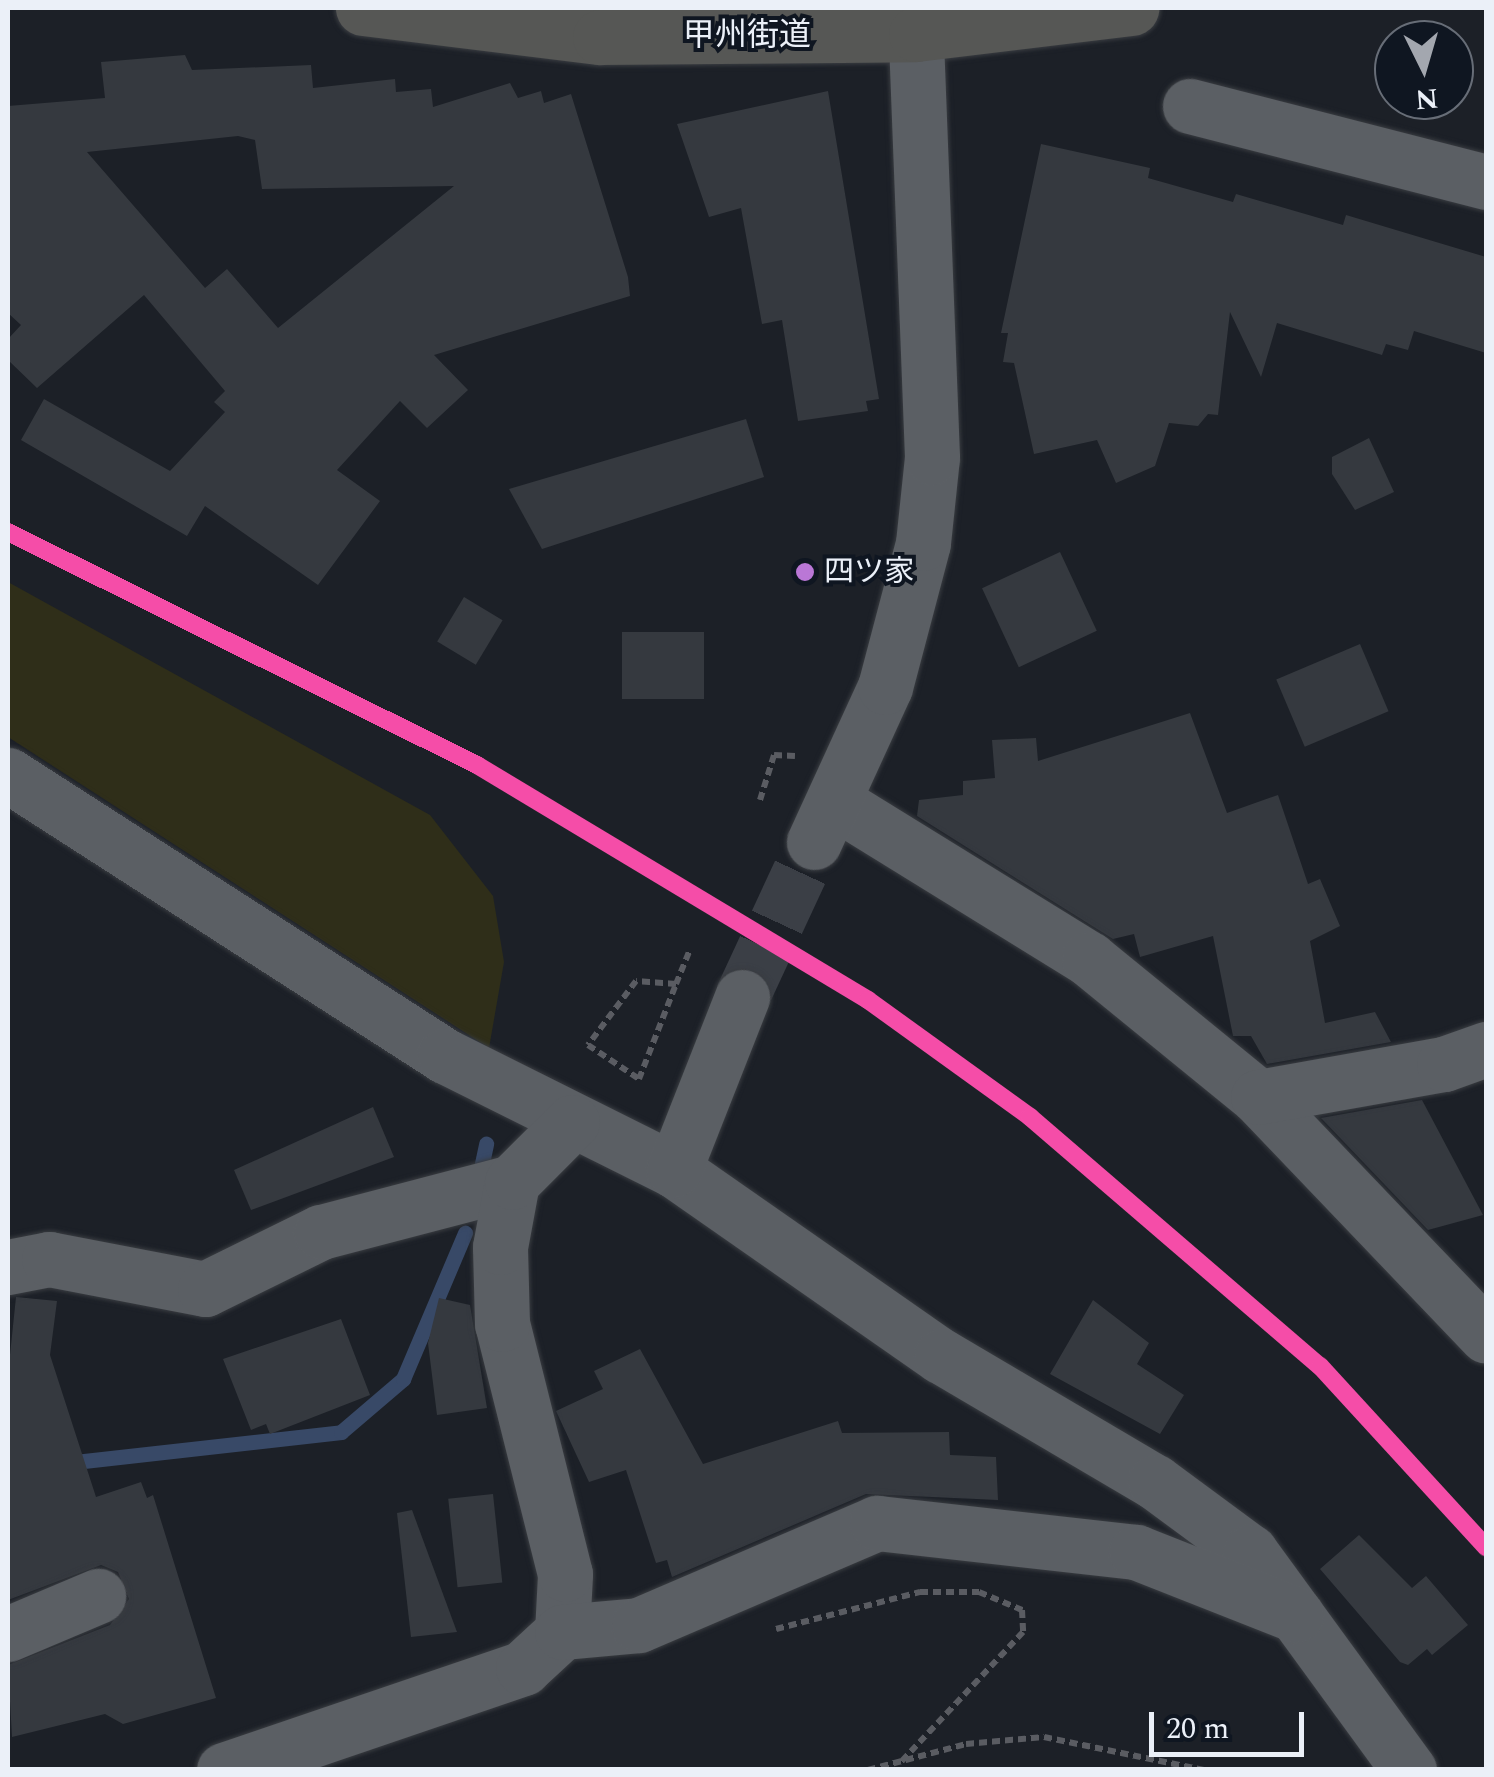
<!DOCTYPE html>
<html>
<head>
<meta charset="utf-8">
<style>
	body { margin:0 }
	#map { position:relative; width:1494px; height:1777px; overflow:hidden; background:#1c2027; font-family:Spectral,"Noto Sans JP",serif }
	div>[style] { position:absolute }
	.green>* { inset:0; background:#2f2e19 }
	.stream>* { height:15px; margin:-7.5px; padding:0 7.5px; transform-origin:7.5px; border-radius:7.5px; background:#384967 }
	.building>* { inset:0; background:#35393f; transform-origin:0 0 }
	.minor-tunnel>* { height:55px; margin-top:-27.5px; transform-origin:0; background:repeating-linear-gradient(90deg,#3b3f46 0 55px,transparent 0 83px) }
	.path>* { height:6px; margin-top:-3px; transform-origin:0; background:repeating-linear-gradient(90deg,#5a5c62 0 8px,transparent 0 13px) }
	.roads { filter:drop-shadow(0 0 2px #393c41) drop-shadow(0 0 2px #393c41) }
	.minor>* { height:55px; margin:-27.5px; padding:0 27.5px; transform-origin:27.5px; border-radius:27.5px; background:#5b5f64 }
	.major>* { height:55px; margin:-27.5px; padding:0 27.5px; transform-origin:27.5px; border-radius:27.5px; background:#565755 }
	.rail-1>* { height:18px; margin:-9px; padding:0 9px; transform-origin:9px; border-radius:9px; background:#f54da8 }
	.dots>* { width:28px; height:28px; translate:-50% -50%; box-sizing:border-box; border:5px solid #0f1621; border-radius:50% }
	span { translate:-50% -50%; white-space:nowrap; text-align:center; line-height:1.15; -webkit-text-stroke:8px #0f1621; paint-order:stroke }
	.bus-label { font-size:30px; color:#ebf0f8 }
	.left { translate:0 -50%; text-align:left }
	.street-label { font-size:32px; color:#ebf0f8 }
	.frame { position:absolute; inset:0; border:10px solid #ebf0f8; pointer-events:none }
	.north { position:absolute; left:1374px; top:20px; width:100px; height:100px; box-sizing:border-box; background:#0f1621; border:2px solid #676d77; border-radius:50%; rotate:175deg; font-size:28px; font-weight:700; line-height:40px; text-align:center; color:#ebf0f8 }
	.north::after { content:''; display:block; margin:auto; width:35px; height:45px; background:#a3a7af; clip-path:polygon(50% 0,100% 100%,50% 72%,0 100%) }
	.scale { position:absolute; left:1149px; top:1712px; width:155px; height:45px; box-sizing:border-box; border:5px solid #ebf0f8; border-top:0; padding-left:12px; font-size:30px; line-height:35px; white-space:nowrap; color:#ebf0f8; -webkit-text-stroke:8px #0f1621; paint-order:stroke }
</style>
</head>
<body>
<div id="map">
	<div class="green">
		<i style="clip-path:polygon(8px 582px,430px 815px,493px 896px,504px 962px,489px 1048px,8px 737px)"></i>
	</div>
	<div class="stream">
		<i style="left:481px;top:1168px;width:25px;rotate:-78deg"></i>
		<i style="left:66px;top:1463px;width:277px;rotate:-6.4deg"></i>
		<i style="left:341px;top:1432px;width:82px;rotate:-40.5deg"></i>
		<i style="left:403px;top:1379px;width:159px;rotate:-67deg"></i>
	</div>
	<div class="building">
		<i style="clip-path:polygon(evenodd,185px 55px,192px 70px,311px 65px,313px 88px,395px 79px,396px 92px,431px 89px,433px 107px,510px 83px,518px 98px,541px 91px,544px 103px,571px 94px,628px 277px,630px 296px,434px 355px,468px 390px,427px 428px,400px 401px,337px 470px,380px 501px,318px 585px,205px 506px,187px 536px,21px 440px,44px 399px,170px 471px,225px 412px,214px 402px,225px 391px,144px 295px,37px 388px,8px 360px,8px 339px,21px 325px,8px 313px,8px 106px,105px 98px,101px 62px,185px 55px,238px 136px,255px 140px,262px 189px,454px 186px,278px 328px,227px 269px,205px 288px,87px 152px,238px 136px)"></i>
		<i style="clip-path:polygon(828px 91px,879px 399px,866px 401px,868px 411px,798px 421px,782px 320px,762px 324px,741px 208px,709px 217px,677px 124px)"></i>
		<i style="clip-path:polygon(1041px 144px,1150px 168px,1148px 178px,1233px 202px,1236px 194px,1343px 225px,1346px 215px,1486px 257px,1486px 353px,1414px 331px,1408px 350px,1386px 344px,1382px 355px,1277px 323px,1261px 377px,1230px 312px,1218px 415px,1208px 414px,1198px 426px,1169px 423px,1155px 466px,1116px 483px,1097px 440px,1034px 454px,1014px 363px,1003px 362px,1008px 333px,1001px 333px)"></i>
		<i style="clip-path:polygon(746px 419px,764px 477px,542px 549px,509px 489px)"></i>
		<i style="clip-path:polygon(1369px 438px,1394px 492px,1355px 510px,1332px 474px,1332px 457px)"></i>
		<i style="left:1060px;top:552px;width:87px;height:86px;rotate:65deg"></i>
		<i style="left:464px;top:597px;width:45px;height:52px;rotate:31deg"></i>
		<i style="left:622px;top:632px;width:82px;height:67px"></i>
		<i style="left:1360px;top:644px;width:73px;height:91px;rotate:67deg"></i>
		<i style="clip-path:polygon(1190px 713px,1227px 813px,1278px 795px,1308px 884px,1320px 879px,1340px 926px,1310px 941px,1325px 1023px,1375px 1012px,1391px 1042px,1267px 1064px,1251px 1036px,1233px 1036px,1213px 936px,1140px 957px,1134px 934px,1113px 939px,917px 816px,919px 800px,963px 795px,963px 781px,995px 778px,992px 740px,1036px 738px,1038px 761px)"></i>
		<i style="clip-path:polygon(1422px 1100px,1483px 1215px,1428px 1230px,1321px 1118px)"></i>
		<i style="clip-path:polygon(373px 1107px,394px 1157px,251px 1210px,234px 1170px)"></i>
		<i style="clip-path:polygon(16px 1297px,57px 1301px,50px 1355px,96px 1497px,141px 1482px,147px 1498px,153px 1495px,216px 1698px,123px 1724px,105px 1714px,12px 1737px,8px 1665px,110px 1625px,129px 1599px,118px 1572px,101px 1565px,8px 1600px,8px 1374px)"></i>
		<i style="clip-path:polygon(439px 1298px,470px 1305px,487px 1408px,437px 1415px,428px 1343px)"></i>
		<i style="clip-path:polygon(1093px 1300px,1149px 1343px,1137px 1364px,1184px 1395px,1160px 1434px,1050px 1374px)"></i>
		<i style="clip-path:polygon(341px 1319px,370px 1395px,270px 1434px,266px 1424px,251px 1430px,223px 1359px)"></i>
		<i style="clip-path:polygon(640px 1349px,703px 1464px,838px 1421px,842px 1433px,949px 1432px,950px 1455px,996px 1457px,998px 1500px,866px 1494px,672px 1577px,667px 1560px,656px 1563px,626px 1470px,589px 1482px,556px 1411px,603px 1389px,594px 1371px)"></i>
		<i style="left:493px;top:1494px;width:89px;height:45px;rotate:84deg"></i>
		<i style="clip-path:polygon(412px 1510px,457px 1632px,411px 1637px,397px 1513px)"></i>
		<i style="clip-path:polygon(1359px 1535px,1412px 1588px,1426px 1576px,1468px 1625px,1432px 1655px,1427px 1649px,1408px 1665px,1400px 1662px,1320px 1569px)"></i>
	</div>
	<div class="minor-tunnel">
		<i style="left:742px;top:997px;width:171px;rotate:-65.1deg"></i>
	</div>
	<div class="path">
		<i style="left:760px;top:800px;width:47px;rotate:-72.7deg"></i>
		<i style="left:774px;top:755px;width:21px;rotate:3deg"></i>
		<i style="left:676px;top:984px;width:40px;rotate:-175.7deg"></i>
		<i style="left:636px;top:981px;width:80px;rotate:126.9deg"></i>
		<i style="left:588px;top:1045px;width:61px;rotate:33.7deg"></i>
		<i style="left:639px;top:1079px;width:102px;rotate:-68.7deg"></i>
		<i style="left:676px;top:984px;width:35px;rotate:-68deg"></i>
		<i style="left:776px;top:1629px;width:149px;rotate:-14.4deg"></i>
		<i style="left:920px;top:1592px;width:59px"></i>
		<i style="left:979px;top:1592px;width:47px;rotate:22.7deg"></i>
		<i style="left:1022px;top:1610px;width:22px;rotate:87deg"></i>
		<i style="left:1023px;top:1632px;width:178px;rotate:133.2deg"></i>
		<i style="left:868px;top:1770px;width:101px;rotate:-14.9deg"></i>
		<i style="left:966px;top:1744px;width:78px;rotate:-5.1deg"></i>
		<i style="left:1044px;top:1737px;width:163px;rotate:11.7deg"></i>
	</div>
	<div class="roads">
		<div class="minor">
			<i style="left:1190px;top:106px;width:306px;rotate:14.4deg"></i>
			<i style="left:8px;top:775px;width:520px;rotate:32.74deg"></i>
			<i style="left:445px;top:1056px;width:256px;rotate:26.5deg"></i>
			<i style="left:674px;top:1170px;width:325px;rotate:34.9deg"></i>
			<i style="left:941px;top:1356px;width:248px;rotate:30.5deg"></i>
			<i style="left:1155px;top:1482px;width:118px;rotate:36.4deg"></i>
			<i style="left:1250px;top:1552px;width:270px;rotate:53.9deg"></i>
			<i style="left:835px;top:802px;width:299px;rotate:31.7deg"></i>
			<i style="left:1089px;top:959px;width:218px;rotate:39.2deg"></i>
			<i style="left:1258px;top:1097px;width:330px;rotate:46.3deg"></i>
			<i style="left:814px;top:842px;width:170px;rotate:-65.4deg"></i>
			<i style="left:885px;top:687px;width:149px;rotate:-75.2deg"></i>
			<i style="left:923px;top:543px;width:86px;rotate:-84deg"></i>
			<i style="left:932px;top:457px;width:423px;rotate:-92.2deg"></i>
			<i style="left:1258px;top:1097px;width:189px;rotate:-10.1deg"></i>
			<i style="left:1444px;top:1064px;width:45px;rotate:-19.7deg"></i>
			<i style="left:674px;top:1170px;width:186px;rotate:-68.5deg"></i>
			<i style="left:8px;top:1267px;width:42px;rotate:-11deg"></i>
			<i style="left:49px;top:1259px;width:159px;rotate:10.9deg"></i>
			<i style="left:205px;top:1289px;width:129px;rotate:-26.2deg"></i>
			<i style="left:321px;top:1232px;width:197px;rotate:-14.7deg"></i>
			<i style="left:562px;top:1632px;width:58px;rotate:-87deg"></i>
			<i style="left:565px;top:1574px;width:258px;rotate:-104.1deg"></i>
			<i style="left:502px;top:1324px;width:77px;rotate:-91.5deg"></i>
			<i style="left:500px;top:1247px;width:66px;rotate:-79.5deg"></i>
			<i style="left:512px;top:1182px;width:85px;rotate:-45deg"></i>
			<i style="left:8px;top:1634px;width:98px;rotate:-22.9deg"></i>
			<i style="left:224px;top:1770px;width:316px;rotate:-18.8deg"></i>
			<i style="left:523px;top:1668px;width:53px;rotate:-42.7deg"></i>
			<i style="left:562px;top:1632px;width:77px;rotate:-5.2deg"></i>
			<i style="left:639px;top:1625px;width:259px;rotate:-23.2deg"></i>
			<i style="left:877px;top:1523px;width:261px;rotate:6.4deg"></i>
			<i style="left:1136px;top:1552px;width:172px;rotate:21.5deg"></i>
		</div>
		<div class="major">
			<i style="left:363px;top:8px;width:239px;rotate:7deg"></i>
			<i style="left:600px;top:37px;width:316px;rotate:-0.5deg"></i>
			<i style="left:916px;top:34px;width:217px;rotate:-6.9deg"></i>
		</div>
	</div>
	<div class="rail-1">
		<i style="left:8px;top:532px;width:524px;rotate:26.42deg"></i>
		<i style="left:477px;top:765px;width:456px;rotate:31deg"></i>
		<i style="left:868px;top:1000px;width:200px;rotate:35.8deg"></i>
		<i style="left:1030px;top:1117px;width:382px;rotate:40.7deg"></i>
		<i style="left:1320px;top:1366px;width:246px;rotate:47.5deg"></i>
	</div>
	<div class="dots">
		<i style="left:805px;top:572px;background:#ba77d6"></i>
	</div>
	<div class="bus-label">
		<span class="left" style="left:824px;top:572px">四ツ家</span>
	</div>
	<div class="street-label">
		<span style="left:747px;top:36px">甲州街道</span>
	</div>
	<div class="frame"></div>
	<div class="north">N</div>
	<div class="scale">20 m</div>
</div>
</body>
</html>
